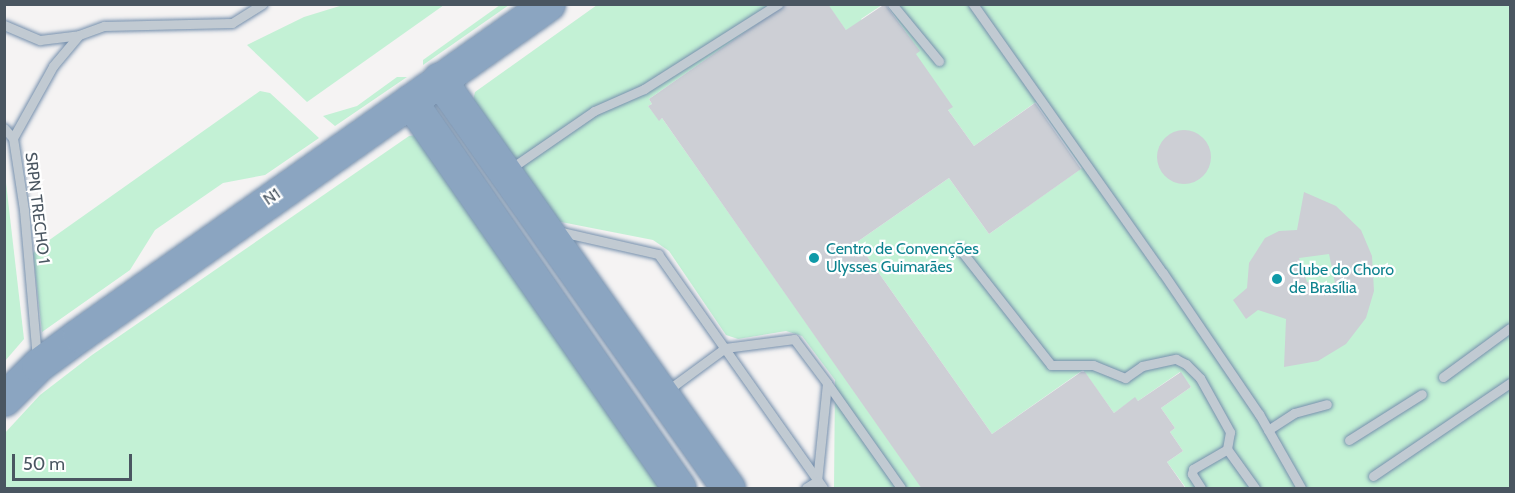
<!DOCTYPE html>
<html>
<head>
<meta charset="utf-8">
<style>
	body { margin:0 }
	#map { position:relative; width:1515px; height:493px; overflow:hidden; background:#f5f3f3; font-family:Cabin,sans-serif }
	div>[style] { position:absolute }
	.green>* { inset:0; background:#c3f1d5 }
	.building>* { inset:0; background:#cdcfd5 }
	.round { border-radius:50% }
	.roads { filter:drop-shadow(0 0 2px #7690ad) drop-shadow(0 0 2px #7690ad) }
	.lane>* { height:9px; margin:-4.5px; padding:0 4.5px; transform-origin:4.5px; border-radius:4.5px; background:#c1cad2 }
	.highway>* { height:33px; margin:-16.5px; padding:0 16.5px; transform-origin:16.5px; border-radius:16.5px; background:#8ba5c1 }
	.dots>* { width:16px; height:16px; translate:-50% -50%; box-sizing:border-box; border:3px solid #fff; border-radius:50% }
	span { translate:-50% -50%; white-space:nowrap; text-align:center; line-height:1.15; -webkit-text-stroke:4.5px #fff; paint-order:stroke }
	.street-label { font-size:16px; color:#4a5661 }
	.culture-label { font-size:16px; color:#0d838f }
	.left { translate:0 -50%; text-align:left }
	.frame { position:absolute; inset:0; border:6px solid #4a5661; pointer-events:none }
	.scale { position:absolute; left:12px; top:454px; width:120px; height:27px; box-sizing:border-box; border:3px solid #4a5661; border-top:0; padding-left:8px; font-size:18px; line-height:21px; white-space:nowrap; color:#4a5661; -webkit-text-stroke:4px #fff; paint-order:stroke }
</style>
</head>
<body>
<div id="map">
	<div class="green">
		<i style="clip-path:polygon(343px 5px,444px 5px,307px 102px,247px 45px,304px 17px)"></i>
		<i style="clip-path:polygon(500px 5px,509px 5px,423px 65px,423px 60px)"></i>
		<i style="clip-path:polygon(597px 5px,784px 5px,649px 99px,652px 104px,648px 106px,659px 120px,662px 118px,922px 488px,834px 488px,835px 380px,802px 336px,786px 331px,738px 339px,726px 335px,669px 251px,653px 240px,556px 221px,472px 104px,475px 92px)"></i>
		<i style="clip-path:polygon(828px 5px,882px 5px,861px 19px,871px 33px,855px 43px)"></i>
		<i style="clip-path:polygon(887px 5px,1510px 5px,1510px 488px,1186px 488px,1167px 462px,1183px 451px,1170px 432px,1175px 428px,1161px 408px,1191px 387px,1180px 372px,1138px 401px,1135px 398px,1114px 413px,1083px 370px,992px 434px,857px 242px,949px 178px,989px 234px,1082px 168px,1036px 102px,974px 146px,948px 110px,868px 61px,919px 51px)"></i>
		<i style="clip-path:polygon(397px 77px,407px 77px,335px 126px,323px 116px,357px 106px)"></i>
		<i style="clip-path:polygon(260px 91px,270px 93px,319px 138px,265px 175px,223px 183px,155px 230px,130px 270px,42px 332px,33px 253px,38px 248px)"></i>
		<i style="clip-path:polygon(417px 135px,670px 488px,5px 488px,4px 434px,40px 395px,92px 355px,409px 136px)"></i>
		<i style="clip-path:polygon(5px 174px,24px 339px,5px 361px,4px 361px)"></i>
	</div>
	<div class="building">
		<i style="clip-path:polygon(785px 4px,828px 4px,846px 30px,885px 4px,920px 51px,916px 54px,953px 107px,948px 110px,974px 146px,1035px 103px,1081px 169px,989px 234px,949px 178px,857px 242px,992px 434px,1081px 372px,1085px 372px,1114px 413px,1135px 397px,1138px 401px,1181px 372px,1191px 387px,1161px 408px,1175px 428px,1170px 432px,1183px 451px,1167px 462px,1186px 489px,922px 489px,662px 118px,659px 121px,648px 106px,652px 104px,649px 99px)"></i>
		<i class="round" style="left:1157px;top:130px;width:54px;height:54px"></i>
		<i style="clip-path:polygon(evenodd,1304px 192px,1336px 206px,1361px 230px,1372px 256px,1374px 291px,1366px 318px,1346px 344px,1318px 361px,1284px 367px,1286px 319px,1258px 310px,1246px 319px,1233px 300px,1247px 288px,1249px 263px,1265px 238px,1279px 231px,1297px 230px,1304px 192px,1329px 254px,1336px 288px,1307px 282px,1299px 258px,1329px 254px)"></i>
	</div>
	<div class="roads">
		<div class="lane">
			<i style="left:892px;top:4px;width:74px;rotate:50.5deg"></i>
			<i style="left:973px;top:4px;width:329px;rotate:54.8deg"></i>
			<i style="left:1163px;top:273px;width:171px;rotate:55.8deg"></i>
			<i style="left:1259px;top:414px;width:85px;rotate:60.4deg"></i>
			<i style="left:4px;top:25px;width:39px;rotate:23deg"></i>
			<i style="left:40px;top:40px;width:39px;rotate:-7deg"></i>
			<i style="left:79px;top:35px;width:27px;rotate:-20deg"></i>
			<i style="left:104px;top:26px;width:128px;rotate:-1.3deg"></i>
			<i style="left:232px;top:23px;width:36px;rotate:-32deg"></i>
			<i style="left:4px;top:128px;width:13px;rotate:48deg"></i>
			<i style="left:13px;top:138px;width:73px;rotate:81.3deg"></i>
			<i style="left:24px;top:210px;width:150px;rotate:85deg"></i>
			<i style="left:13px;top:138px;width:82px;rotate:-60.9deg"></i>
			<i style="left:53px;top:66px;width:40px;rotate:-50deg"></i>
			<i style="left:510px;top:169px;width:102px;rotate:-34.6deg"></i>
			<i style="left:594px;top:111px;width:55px;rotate:-23.7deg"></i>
			<i style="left:644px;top:89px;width:159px;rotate:-32.4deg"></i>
			<i style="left:557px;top:231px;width:104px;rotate:12.8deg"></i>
			<i style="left:658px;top:254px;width:286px;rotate:54.8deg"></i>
			<i style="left:959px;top:248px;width:149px;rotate:51.8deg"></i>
			<i style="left:1051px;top:365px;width:42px"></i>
			<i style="left:1093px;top:365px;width:35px;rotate:22deg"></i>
			<i style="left:1125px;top:378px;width:21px;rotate:-35deg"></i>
			<i style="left:1142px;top:366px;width:35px;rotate:-12deg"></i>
			<i style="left:1176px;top:359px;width:11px;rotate:27deg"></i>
			<i style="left:1186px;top:364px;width:20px;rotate:45deg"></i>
			<i style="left:1200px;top:378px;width:62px;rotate:60.9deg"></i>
			<i style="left:1230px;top:432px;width:17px;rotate:100deg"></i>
			<i style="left:1443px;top:377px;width:83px;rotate:-36.2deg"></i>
			<i style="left:827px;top:383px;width:128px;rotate:54.8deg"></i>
			<i style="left:669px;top:394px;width:8px;rotate:-67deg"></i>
			<i style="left:672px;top:387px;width:66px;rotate:-36.3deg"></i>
			<i style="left:725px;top:348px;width:70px;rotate:-7.4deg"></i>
			<i style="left:794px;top:339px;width:55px;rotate:53.1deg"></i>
			<i style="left:827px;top:383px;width:99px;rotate:95.8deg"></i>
			<i style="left:817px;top:481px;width:13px;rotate:148deg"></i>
			<i style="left:1268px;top:430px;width:31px;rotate:-33deg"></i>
			<i style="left:1294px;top:413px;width:34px;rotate:-15deg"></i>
			<i style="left:1349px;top:440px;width:86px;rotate:-32.2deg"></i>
			<i style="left:1373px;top:476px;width:166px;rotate:-34.2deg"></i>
			<i style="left:1201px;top:488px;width:17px;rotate:-123deg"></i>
			<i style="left:1192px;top:474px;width:5px;rotate:-79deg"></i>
			<i style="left:1193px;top:469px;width:39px;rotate:-30deg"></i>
			<i style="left:1227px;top:449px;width:48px;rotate:54.3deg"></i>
		</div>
		<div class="highway">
			<i style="left:439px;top:79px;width:501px;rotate:54.75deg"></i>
			<i style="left:410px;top:101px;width:471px;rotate:55.2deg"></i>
			<i style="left:4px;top:399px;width:48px;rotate:-45deg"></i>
			<i style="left:38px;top:365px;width:51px;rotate:-36.2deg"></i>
			<i style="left:79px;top:335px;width:574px;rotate:-35.21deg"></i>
		</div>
	</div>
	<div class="dots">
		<i style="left:814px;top:258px;background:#0f9aa8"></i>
		<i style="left:1277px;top:279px;background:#0f9aa8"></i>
	</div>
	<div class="street-label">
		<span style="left:272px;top:197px;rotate:-34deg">N1</span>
		<span style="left:37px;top:208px;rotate:83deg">SRPN TRECHO 1</span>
	</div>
	<div class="culture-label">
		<span class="left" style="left:826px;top:258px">Centro de Convenções<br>Ulysses Guimarães</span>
		<span class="left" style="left:1289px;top:279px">Clube do Choro<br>de Brasília</span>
	</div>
	<div class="frame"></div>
	<div class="scale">50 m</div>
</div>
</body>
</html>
